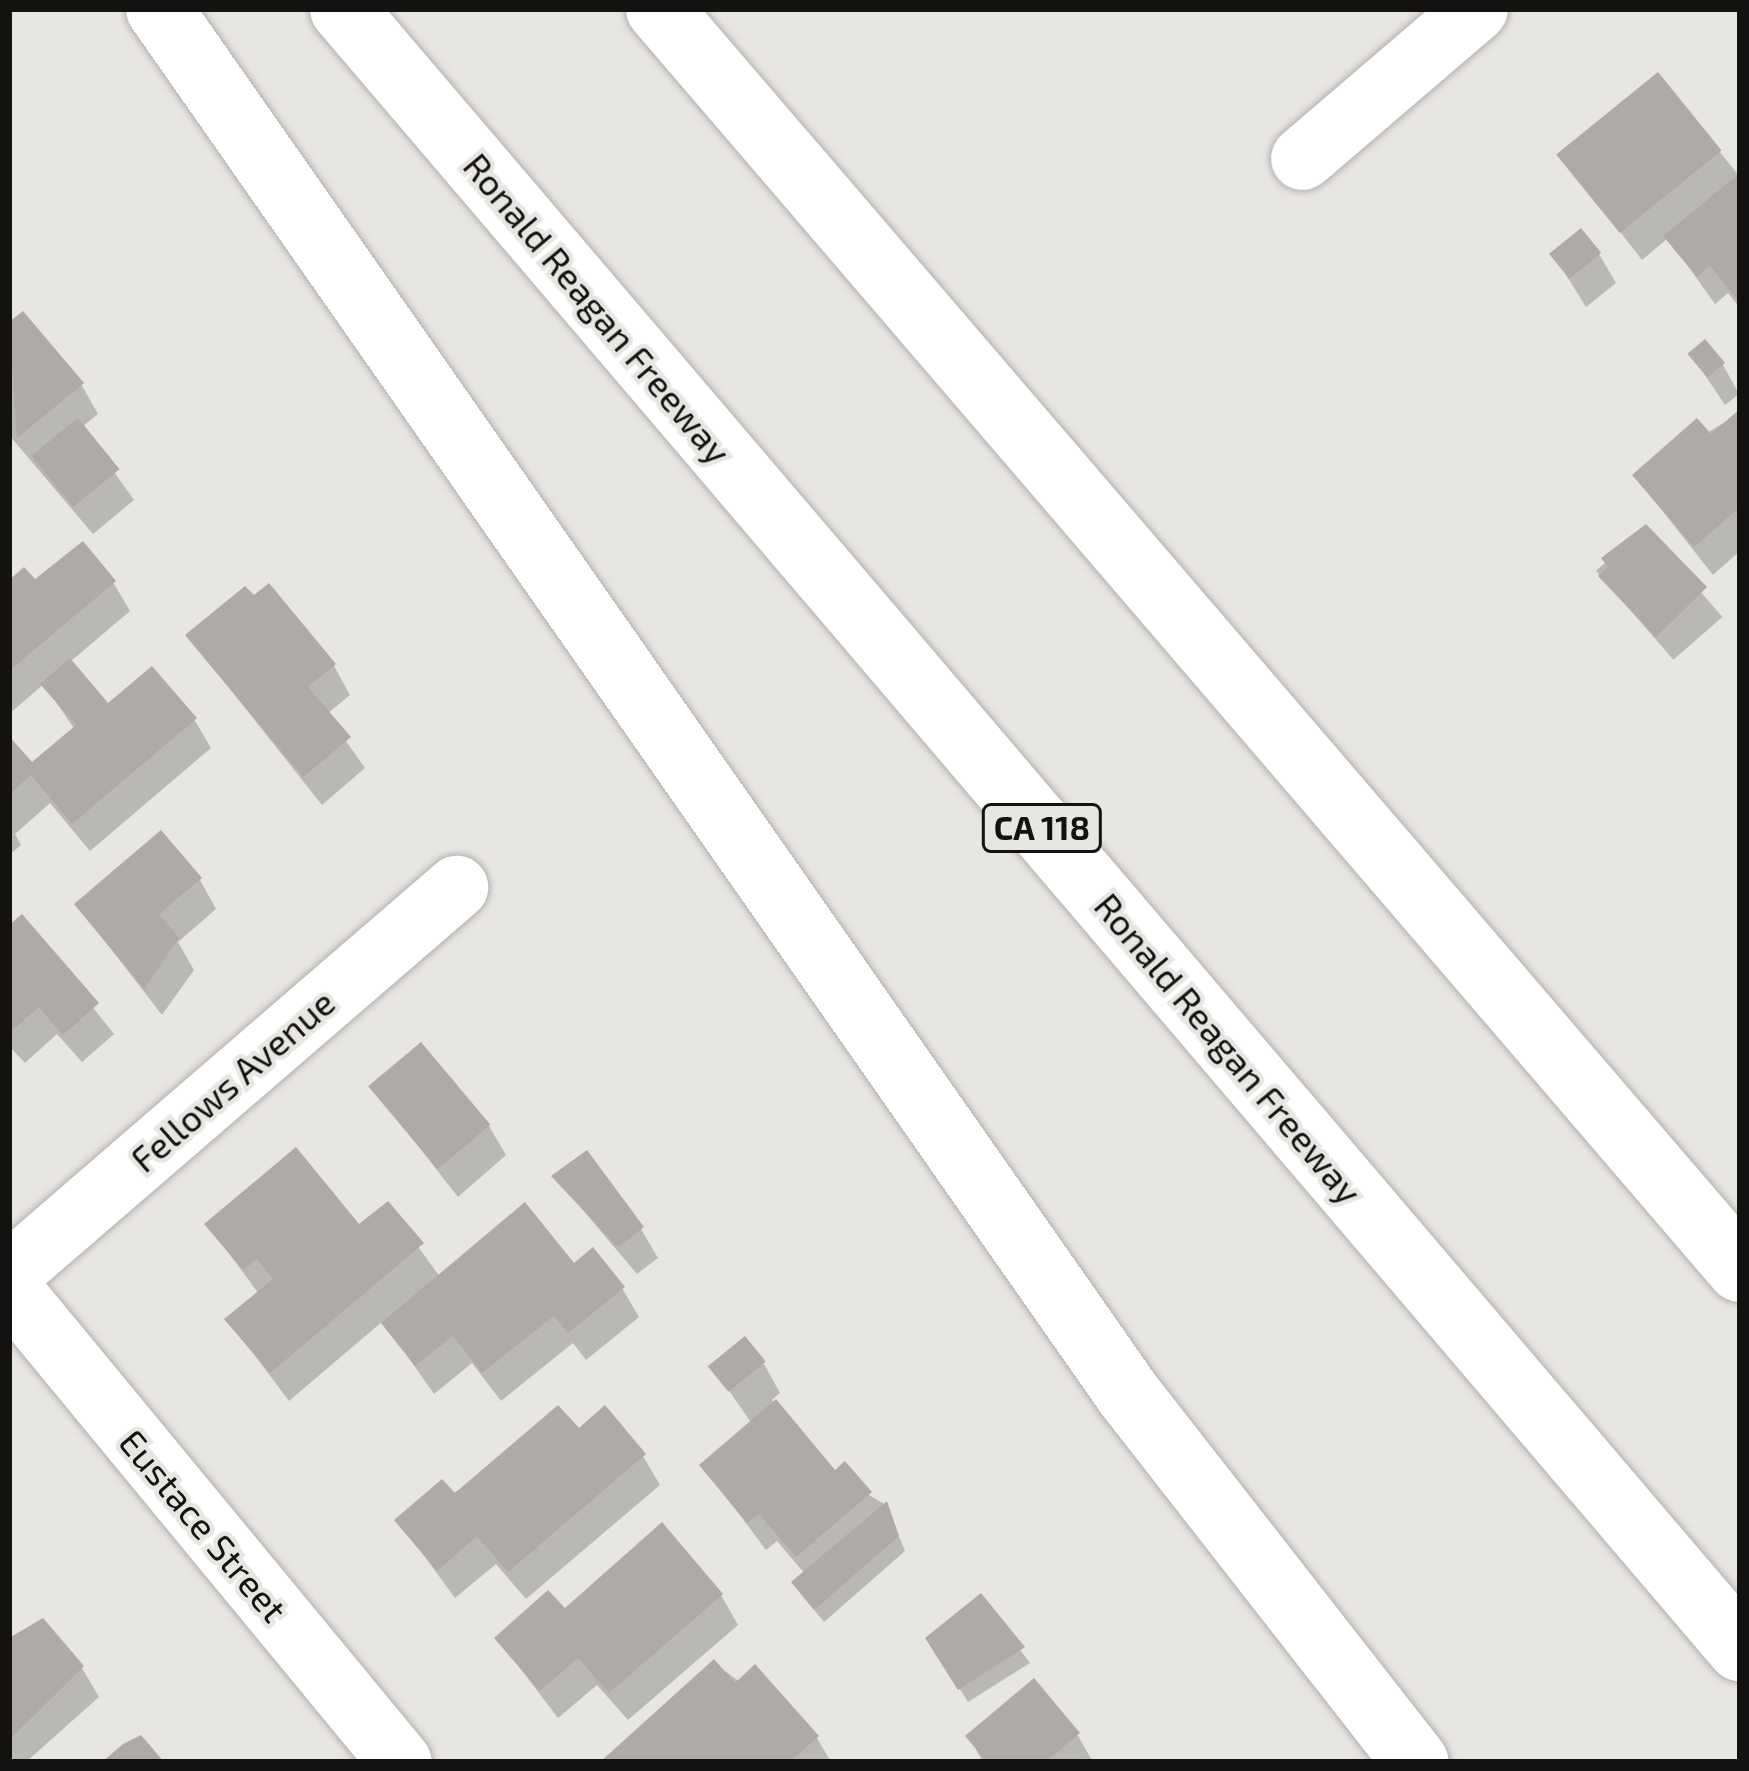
<!DOCTYPE html>
<html>
<head>
<meta charset="utf-8">
<style>
	body { margin:0 }
	#map { position:relative; width:1749px; height:1771px; overflow:hidden; background:#e8e6e3; font-family:"Exo 2",sans-serif }
	div>[style] { position:absolute }
	.shadow>* { inset:0; background:#0003; transform-origin:0 0 }
	.building>* { inset:0; background:#adaaa8; transform-origin:0 0 }
	.roads { filter:drop-shadow(0 0 3px #b3b0ae) drop-shadow(0 0 3px #b3b0ae) }
	.minor>* { height:63px; margin:-31.5px; padding:0 31.5px; transform-origin:31.5px; border-radius:31.5px; background:#fff }
	.motorway>* { height:66px; margin:-33px; padding:0 33px; transform-origin:33px; border-radius:33px; background:#fff }
	span { translate:-50% -50%; white-space:nowrap; text-align:center; line-height:1.15; -webkit-text-stroke:9px #e8e6e3; paint-order:stroke }
	.shield-label span { padding:3px 9px; background:#e8e6e3; border:3px solid; border-radius:9px; -webkit-text-stroke-width:0 }
	.shield-label { font-size:33px; color:#131211; font-weight:700 }
	.street-label { font-size:36px; color:#131211 }
	.frame { position:absolute; inset:0; border:12px solid #131211; pointer-events:none }
</style>
</head>
<body>
<div id="map">
	<div class="shadow">
		<i style="clip-path:polygon(1719px 151px,1740px 177px,1740px 308px,1728px 293px,1715px 304px,1668px 238px,1642px 260px,1562px 157px)"></i>
		<i style="clip-path:polygon(1553px 254px,1599px 254px,1616px 283px,1586px 307px)"></i>
		<i style="clip-path:polygon(23px 315px,81px 384px,98px 414px,82px 427px,134px 500px,93px 534px,9px 435px,9px 326px)"></i>
		<i style="clip-path:polygon(1691px 354px,1723px 365px,1739px 394px,1725px 405px)"></i>
		<i style="clip-path:polygon(1740px 413px,1740px 551px,1713px 575px,1635px 476px)"></i>
		<i style="left:1645px;top:528px;width:118px;height:65px;rotate:49deg"></i>
		<i style="clip-path:polygon(113px 582px,130px 611px,70px 662px,108px 707px,194px 719px,211px 748px,90px 851px,50px 803px,15px 834px,21px 845px,9px 855px,9px 741px,31px 766px,75px 730px,44px 684px,9px 714px,9px 597px,34px 583px)"></i>
		<i style="clip-path:polygon(188px 636px,334px 666px,350px 695px,327px 714px,365px 768px,322px 805px)"></i>
		<i style="clip-path:polygon(200px 880px,216px 909px,178px 942px,194px 970px,162px 1015px,77px 905px)"></i>
		<i style="clip-path:polygon(22px 918px,114px 1034px,82px 1062px,57px 1034px,25px 1063px,9px 1046px,9px 929px)"></i>
		<i style="clip-path:polygon(372px 1087px,489px 1126px,506px 1155px,458px 1197px)"></i>
		<i style="clip-path:polygon(555px 1177px,641px 1229px,658px 1258px,637px 1274px)"></i>
		<i style="clip-path:polygon(388px 1205px,440px 1277px,573px 1267px,622px 1288px,639px 1317px,586px 1360px,573px 1343px,501px 1401px,472px 1363px,434px 1394px,383px 1321px,289px 1401px,228px 1320px,259px 1294px,208px 1225px,359px 1228px)"></i>
		<i style="clip-path:polygon(764px 1364px,780px 1393px,772px 1400px,835px 1475px,886px 1505px,905px 1551px,824px 1622px,803px 1596px,805px 1574px,777px 1541px,766px 1550px,703px 1466px,752px 1424px,713px 1367px)"></i>
		<i style="clip-path:polygon(578px 1432px,643px 1456px,660px 1485px,526px 1599px,496px 1564px,455px 1598px,398px 1520px)"></i>
		<i style="clip-path:polygon(721px 1595px,738px 1625px,628px 1720px,597px 1685px,558px 1718px,498px 1639px,565px 1612px)"></i>
		<i style="clip-path:polygon(981px 1597px,1030px 1663px,968px 1702px,937px 1653px)"></i>
		<i style="clip-path:polygon(9px 1648px,82px 1668px,99px 1697px,26px 1762px,9px 1762px)"></i>
		<i style="clip-path:polygon(714px 1663px,817px 1738px,831px 1762px,602px 1762px)"></i>
		<i style="clip-path:polygon(1077px 1734px,1093px 1762px,983px 1762px,969px 1737px)"></i>
	</div>
	<div class="building">
		<i style="left:1658px;top:72px;width:101px;height:131px;rotate:51deg"></i>
		<i style="clip-path:polygon(1740px 173px,1740px 303px,1710px 266px,1697px 277px,1663px 236px)"></i>
		<i style="left:1581px;top:228px;width:32px;height:41px;rotate:51deg"></i>
		<i style="clip-path:polygon(23px 311px,84px 383px,17px 438px,9px 322px)"></i>
		<i style="left:1705px;top:339px;width:31px;height:23px;rotate:50deg"></i>
		<i style="clip-path:polygon(1740px 409px,1740px 507px,1694px 547px,1632px 475px,1697px 418px,1711px 434px)"></i>
		<i style="left:78px;top:418px;width:66px;height:60px;rotate:51deg"></i>
		<i style="clip-path:polygon(1646px 524px,1707px 587px,1656px 637px,1598px 576px,1608px 567px,1601px 558px)"></i>
		<i style="clip-path:polygon(83px 541px,116px 581px,9px 671px,9px 580px,24px 567px,35px 579px)"></i>
		<i style="clip-path:polygon(269px 583px,336px 664px,308px 687px,351px 737px,303px 777px,185px 635px,245px 586px,254px 595px)"></i>
		<i style="clip-path:polygon(70px 658px,108px 703px,152px 666px,197px 718px,72px 824px,31px 775px,9px 795px,9px 736px,32px 762px,76px 725px,40px 684px)"></i>
		<i style="clip-path:polygon(161px 830px,202px 878px,159px 914px,179px 938px,144px 989px,74px 904px)"></i>
		<i style="clip-path:polygon(22px 914px,99px 1003px,63px 1035px,39px 1007px,9px 1033px,9px 925px)"></i>
		<i style="left:421px;top:1042px;width:108px;height:69px;rotate:50deg"></i>
		<i style="clip-path:polygon(296px 1147px,359px 1224px,388px 1201px,424px 1243px,270px 1373px,224px 1319px,273px 1279px,257px 1259px,243px 1270px,204px 1224px)"></i>
		<i style="clip-path:polygon(587px 1150px,644px 1227px,618px 1247px,551px 1176px)"></i>
		<i style="clip-path:polygon(525px 1202px,574px 1263px,593px 1247px,625px 1287px,568px 1333px,554px 1316px,482px 1373px,453px 1336px,415px 1366px,381px 1323px)"></i>
		<i style="left:745px;top:1336px;width:33px;height:48px;rotate:51deg"></i>
		<i style="clip-path:polygon(776px 1399px,835px 1470px,845px 1461px,872px 1492px,796px 1557px,759px 1514px,747px 1523px,699px 1465px)"></i>
		<i style="clip-path:polygon(558px 1405px,579px 1428px,605px 1405px,646px 1454px,508px 1572px,477px 1536px,437px 1571px,394px 1520px,442px 1479px,455px 1493px)"></i>
		<i style="clip-path:polygon(887px 1501px,899px 1536px,814px 1610px,791px 1582px)"></i>
		<i style="clip-path:polygon(662px 1522px,723px 1594px,609px 1693px,578px 1658px,540px 1691px,494px 1638px,548px 1590px,565px 1608px)"></i>
		<i style="clip-path:polygon(981px 1593px,1025px 1647px,958px 1690px,925px 1638px)"></i>
		<i style="clip-path:polygon(43px 1618px,84px 1666px,9px 1740px,9px 1638px)"></i>
		<i style="clip-path:polygon(714px 1659px,735px 1683px,755px 1664px,819px 1736px,790px 1762px,600px 1762px)"></i>
		<i style="clip-path:polygon(1034px 1678px,1080px 1733px,1045px 1762px,987px 1762px,965px 1736px)"></i>
		<i style="clip-path:polygon(141px 1735px,164px 1762px,102px 1762px,123px 1744px)"></i>
	</div>
	<div class="roads">
		<div class="minor">
			<i style="left:1302px;top:158px;width:229px;rotate:-40.6deg"></i>
			<i style="left:9px;top:1273px;width:591px;rotate:-40.81deg"></i>
			<i style="left:9px;top:1288px;width:614px;rotate:50.48deg"></i>
		</div>
		<div class="motorway">
			<i style="left:159px;top:9px;width:1690px;rotate:55.02deg"></i>
			<i style="left:1128px;top:1394px;width:467px;rotate:52deg"></i>
			<i style="left:343px;top:9px;width:2154px;rotate:49.56deg"></i>
			<i style="left:659px;top:9px;width:1660px;rotate:49.37deg"></i>
		</div>
	</div>
	<div class="shield-label">
		<span style="left:1042px;top:828px">CA 118</span>
	</div>
	<div class="street-label">
		<span style="left:598px;top:308px;rotate:50deg">Ronald Reagan Freeway</span>
		<span style="left:1229px;top:1048px;rotate:50deg">Ronald Reagan Freeway</span>
		<span style="left:232px;top:1080px;rotate:-41deg">Fellows Avenue</span>
		<span style="left:204px;top:1525px;rotate:50deg">Eustace Street</span>
	</div>
	<div class="frame"></div>
</div>
</body>
</html>
